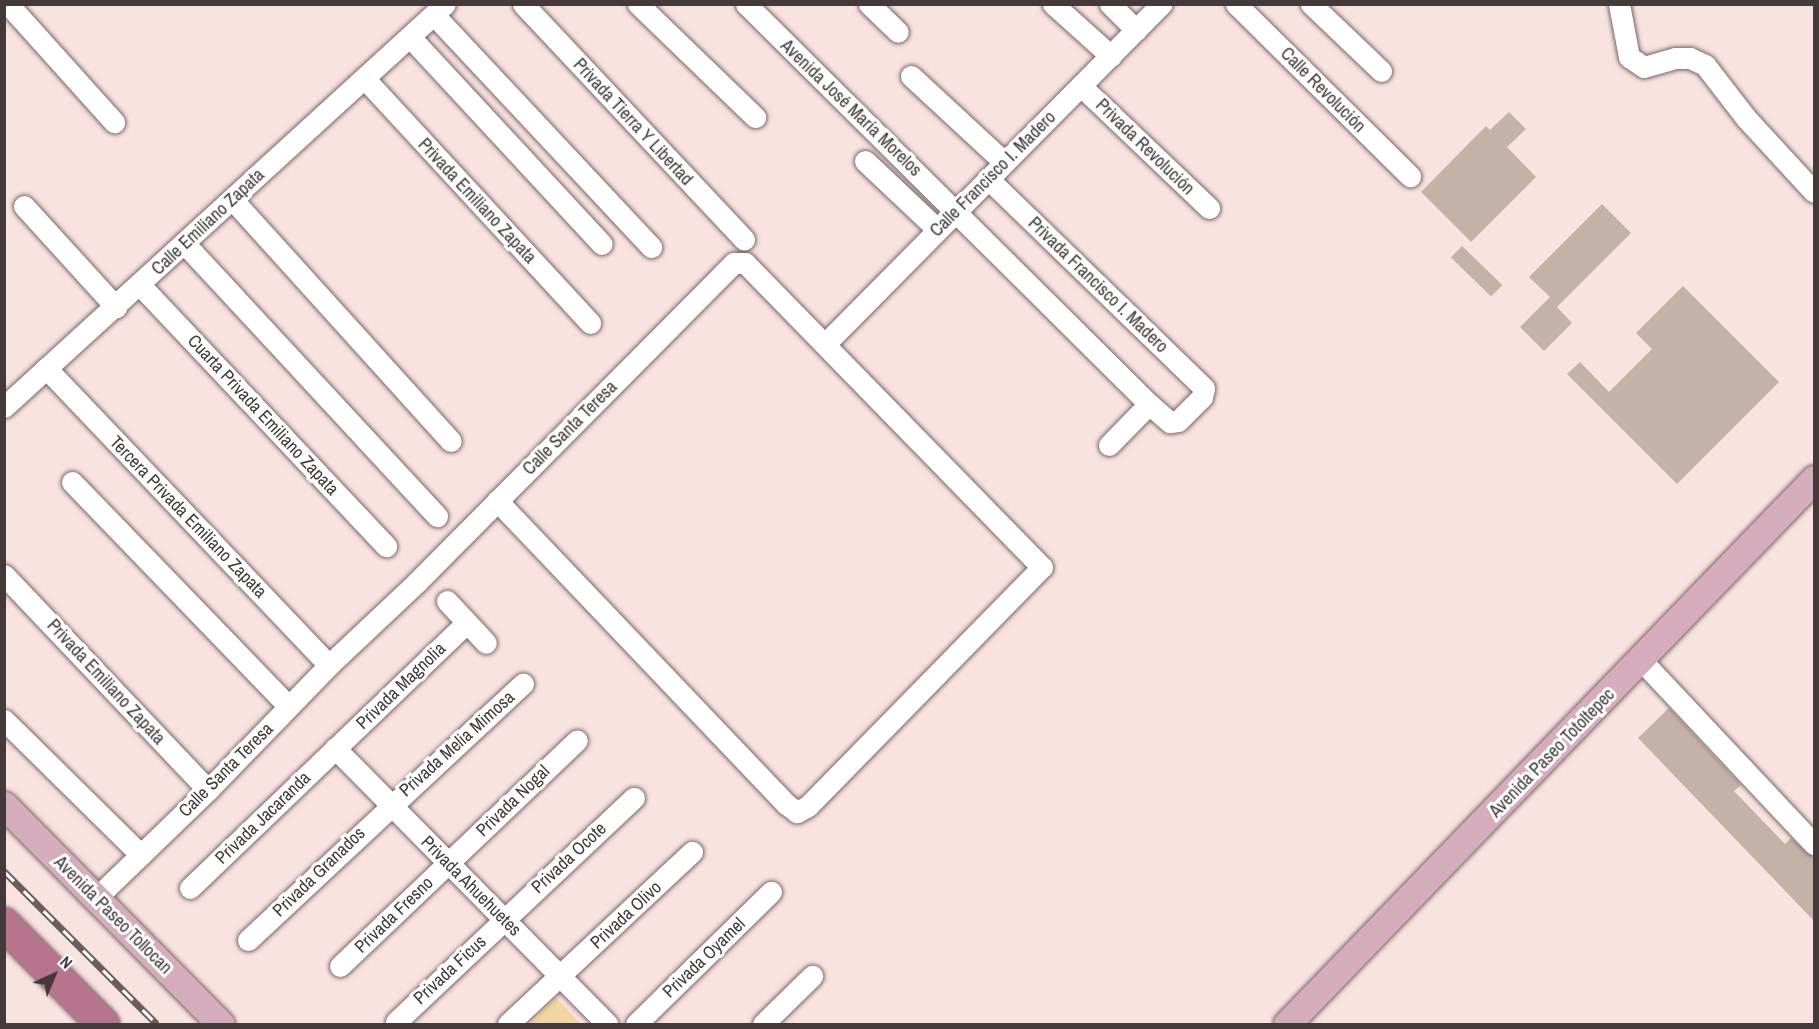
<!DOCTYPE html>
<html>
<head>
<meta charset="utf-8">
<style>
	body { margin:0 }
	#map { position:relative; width:1819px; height:1029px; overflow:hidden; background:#f9e3e1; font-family:"Archivo Narrow",sans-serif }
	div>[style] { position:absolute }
	.green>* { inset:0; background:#f2d5a1 }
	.building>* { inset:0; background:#c4b2a8; transform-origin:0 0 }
	.roads { filter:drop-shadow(0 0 2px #796665) drop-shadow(0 0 2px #796665) }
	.minor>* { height:21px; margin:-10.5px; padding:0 10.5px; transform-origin:10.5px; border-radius:10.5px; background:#fff }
	.major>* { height:27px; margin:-13.5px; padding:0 13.5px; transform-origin:13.5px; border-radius:13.5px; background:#d4acbc }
	.highway>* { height:32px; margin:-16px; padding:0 16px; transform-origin:16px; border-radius:16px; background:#b8748f }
	.rail>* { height:7px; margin-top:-3.5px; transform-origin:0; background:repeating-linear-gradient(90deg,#fff 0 14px,#695e5c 0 28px); box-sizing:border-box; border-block:2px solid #695e5c }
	span { translate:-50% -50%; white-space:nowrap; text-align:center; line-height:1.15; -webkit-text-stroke:6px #fff; paint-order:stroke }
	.street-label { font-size:18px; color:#433a39 }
	.frame { position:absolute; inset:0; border:6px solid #433a39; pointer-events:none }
	.north { position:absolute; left:24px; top:945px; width:60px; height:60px; -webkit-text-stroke:4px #fff; paint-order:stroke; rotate:44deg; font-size:16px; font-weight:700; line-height:24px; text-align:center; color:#433a39 }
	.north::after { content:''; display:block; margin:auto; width:21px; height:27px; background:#433a39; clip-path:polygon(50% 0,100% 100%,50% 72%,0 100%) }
</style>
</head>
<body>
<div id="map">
	<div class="green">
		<i style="clip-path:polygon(556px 998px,581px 1024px,530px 1024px)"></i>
	</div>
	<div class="building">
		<i style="clip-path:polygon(1509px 112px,1526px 129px,1507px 147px,1536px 177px,1471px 242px,1421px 192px,1486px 126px,1490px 130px)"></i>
		<i style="clip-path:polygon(1602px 204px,1631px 233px,1557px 307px,1572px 323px,1544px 351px,1520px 327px,1550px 297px,1529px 277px)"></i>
		<i style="left:1462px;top:246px;width:56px;height:16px;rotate:44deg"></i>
		<i style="clip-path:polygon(1683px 286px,1779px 382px,1677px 484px,1567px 374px,1580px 362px,1609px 392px,1652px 349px,1636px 333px)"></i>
		<i style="clip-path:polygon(1669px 708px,1741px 785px,1734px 791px,1785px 844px,1791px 838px,1815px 859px,1815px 922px,1638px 738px)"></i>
	</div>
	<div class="roads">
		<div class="minor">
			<i style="left:8px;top:4px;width:159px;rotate:48.1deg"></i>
			<i style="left:523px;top:4px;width:323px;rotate:46.8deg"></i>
			<i style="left:638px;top:4px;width:163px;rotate:44deg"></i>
			<i style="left:746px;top:4px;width:568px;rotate:44.79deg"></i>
			<i style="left:1149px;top:404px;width:28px;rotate:41deg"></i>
			<i style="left:1170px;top:422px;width:8px;rotate:-7deg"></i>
			<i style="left:1178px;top:421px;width:34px;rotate:-45deg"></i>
			<i style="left:1202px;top:397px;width:9px;rotate:-77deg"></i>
			<i style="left:1204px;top:388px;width:301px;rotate:-135.9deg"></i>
			<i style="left:869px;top:4px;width:40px;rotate:44deg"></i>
			<i style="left:1053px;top:4px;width:78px;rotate:41.9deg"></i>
			<i style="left:1110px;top:4px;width:37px;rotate:45deg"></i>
			<i style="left:1236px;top:4px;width:245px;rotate:44.7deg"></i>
			<i style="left:1311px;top:4px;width:97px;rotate:43.7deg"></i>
			<i style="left:1619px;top:4px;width:54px;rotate:79.3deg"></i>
			<i style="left:1629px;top:57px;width:18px;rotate:34deg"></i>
			<i style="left:1644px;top:67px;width:33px;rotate:-16deg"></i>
			<i style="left:1676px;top:58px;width:14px"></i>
			<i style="left:1690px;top:58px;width:17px;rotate:25deg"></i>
			<i style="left:1705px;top:65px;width:67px;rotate:52.3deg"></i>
			<i style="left:1746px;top:118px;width:100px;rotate:47.4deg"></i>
			<i style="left:434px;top:15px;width:318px;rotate:46.9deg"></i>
			<i style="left:410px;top:37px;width:282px;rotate:47.2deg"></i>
			<i style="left:911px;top:76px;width:127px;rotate:42.8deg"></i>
			<i style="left:365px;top:79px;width:332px;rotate:47.3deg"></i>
			<i style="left:1081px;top:86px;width:177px;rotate:43.6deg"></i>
			<i style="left:865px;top:161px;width:100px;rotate:43.4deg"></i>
			<i style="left:232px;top:199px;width:326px;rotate:47.9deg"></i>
			<i style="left:24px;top:206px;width:137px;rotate:47.7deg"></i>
			<i style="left:185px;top:244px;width:371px;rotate:47.2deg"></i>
			<i style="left:140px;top:285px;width:359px;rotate:46.7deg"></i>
			<i style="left:826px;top:343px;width:477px;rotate:-45.3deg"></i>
			<i style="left:46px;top:368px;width:410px;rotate:46.4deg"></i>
			<i style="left:4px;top:407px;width:597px;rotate:-42.42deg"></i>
			<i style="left:1109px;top:445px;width:57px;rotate:-45.7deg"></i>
			<i style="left:72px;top:482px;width:311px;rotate:46deg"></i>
			<i style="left:4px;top:575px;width:296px;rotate:46.5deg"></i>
			<i style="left:447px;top:601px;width:57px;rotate:47.1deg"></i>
			<i style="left:1641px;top:660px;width:253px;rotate:46.8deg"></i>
			<i style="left:4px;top:720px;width:192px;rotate:44.6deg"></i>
			<i style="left:335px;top:748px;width:388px;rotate:45.4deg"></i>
			<i style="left:190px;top:888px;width:383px;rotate:-43.8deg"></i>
			<i style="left:96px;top:898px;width:156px;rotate:-44deg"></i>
			<i style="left:208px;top:790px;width:174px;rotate:-45.9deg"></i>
			<i style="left:329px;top:665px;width:121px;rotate:-43.3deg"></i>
			<i style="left:417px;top:582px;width:450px;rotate:-45.2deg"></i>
			<i style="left:734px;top:263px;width:11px"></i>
			<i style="left:745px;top:263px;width:425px;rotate:45.7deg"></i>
			<i style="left:1042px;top:567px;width:334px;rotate:134.4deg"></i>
			<i style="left:808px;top:806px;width:13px;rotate:151deg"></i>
			<i style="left:797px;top:812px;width:14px;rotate:-144deg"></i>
			<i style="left:786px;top:804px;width:419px;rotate:-133.6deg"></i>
			<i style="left:248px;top:940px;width:376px;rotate:-43deg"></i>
			<i style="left:340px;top:966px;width:327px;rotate:-43.6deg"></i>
			<i style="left:396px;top:1022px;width:327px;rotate:-43.3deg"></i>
			<i style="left:508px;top:1024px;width:252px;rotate:-43.1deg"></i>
			<i style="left:636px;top:1024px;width:189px;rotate:-44.4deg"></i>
			<i style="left:763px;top:1024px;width:69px;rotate:-44.4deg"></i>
		</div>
		<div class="major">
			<i style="left:4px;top:805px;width:308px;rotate:45.3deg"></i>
			<i style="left:1287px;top:1024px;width:758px;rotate:-45.96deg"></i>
		</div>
		<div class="highway">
			<i style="left:4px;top:924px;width:141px;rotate:45.3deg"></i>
		</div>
	</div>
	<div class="rail">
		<i style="left:4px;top:871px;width:216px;rotate:45deg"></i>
	</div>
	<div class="street-label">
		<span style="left:1323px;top:90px;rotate:45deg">Calle Revolución</span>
		<span style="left:851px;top:108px;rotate:44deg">Avenida José María Morelos</span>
		<span style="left:633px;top:122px;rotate:47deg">Privada Tierra Y Libertad</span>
		<span style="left:1145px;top:147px;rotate:44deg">Privada Revolución</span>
		<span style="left:993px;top:174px;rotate:-45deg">Calle Francisco I. Madero</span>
		<span style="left:477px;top:201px;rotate:47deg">Privada Emiliano Zapata</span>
		<span style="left:208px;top:222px;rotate:-43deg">Calle Emiliano Zapata</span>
		<span style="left:1098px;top:285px;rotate:44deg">Privada Francisco I. Madero</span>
		<span style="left:263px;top:415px;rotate:47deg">Cuarta Privada Emiliano Zapata</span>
		<span style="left:570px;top:428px;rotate:-45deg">Calle Santa Teresa</span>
		<span style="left:188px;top:517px;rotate:46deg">Tercera Privada Emiliano Zapata</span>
		<span style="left:106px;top:682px;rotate:47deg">Privada Emiliano Zapata</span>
		<span style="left:401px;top:686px;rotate:-44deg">Privada Magnolia</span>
		<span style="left:457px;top:744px;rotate:-42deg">Privada Melia Mimosa</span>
		<span style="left:1552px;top:753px;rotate:-46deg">Avenida Paseo Totoltepec</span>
		<span style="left:226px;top:770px;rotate:-45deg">Calle Santa Teresa</span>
		<span style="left:513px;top:801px;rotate:-44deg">Privada Nogal</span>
		<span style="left:263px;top:818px;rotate:-44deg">Privada Jacaranda</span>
		<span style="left:569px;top:858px;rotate:-43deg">Privada Ocote</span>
		<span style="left:319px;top:872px;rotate:-44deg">Privada Granados</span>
		<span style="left:471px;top:886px;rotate:45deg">Privada Ahuehuetes</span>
		<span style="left:113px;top:915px;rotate:45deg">Avenida Paseo Tollocan</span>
		<span style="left:394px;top:915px;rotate:-44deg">Privada Fresno</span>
		<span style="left:626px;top:915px;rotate:-43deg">Privada Olivo</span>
		<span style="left:704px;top:958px;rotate:-44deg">Privada Oyamel</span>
		<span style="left:450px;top:970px;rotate:-43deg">Privada Ficus</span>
	</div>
	<div class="frame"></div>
	<div class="north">N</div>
</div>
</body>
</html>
